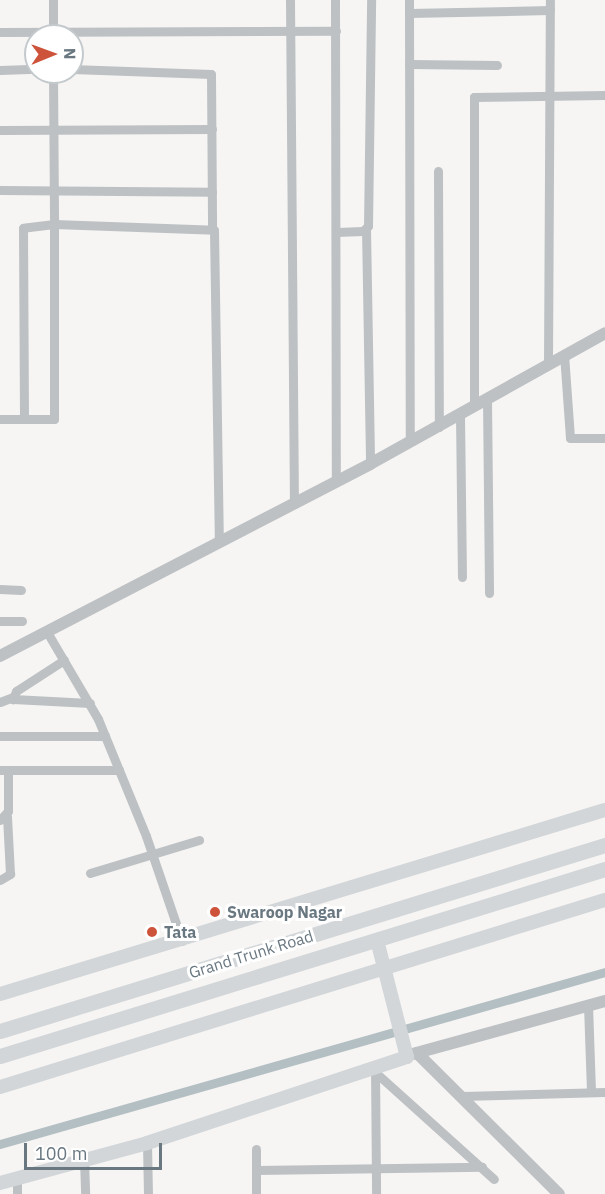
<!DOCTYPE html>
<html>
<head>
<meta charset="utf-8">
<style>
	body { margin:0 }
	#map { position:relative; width:605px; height:1194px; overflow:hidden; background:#f6f5f3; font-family:"IBM Plex Sans",sans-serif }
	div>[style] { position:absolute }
	.canal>* { height:9px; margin:-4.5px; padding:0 4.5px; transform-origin:4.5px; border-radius:4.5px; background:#b4bfc3 }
	.minor>* { height:9px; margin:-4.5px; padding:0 4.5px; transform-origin:4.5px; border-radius:4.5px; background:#bdc1c4 }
	.tertiary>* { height:12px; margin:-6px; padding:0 6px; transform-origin:6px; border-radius:6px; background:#bdc1c4 }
	.secondary>* { height:14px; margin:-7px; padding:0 7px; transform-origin:7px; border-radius:7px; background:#d2d6d9 }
	.trunk>* { height:15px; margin:-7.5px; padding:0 7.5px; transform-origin:7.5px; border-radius:7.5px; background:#d2d6d9 }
	.dots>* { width:16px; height:16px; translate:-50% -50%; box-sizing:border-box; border:3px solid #fff; border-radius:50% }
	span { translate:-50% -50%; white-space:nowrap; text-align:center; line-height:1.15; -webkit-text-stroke:6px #fff; paint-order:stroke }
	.poi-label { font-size:16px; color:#687780; font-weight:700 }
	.left { translate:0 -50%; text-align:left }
	.street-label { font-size:16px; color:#687780 }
	.north { position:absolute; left:24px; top:24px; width:60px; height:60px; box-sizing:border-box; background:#fff; border:2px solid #c3c9cc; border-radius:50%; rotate:89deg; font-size:16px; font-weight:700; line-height:24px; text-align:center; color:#687780 }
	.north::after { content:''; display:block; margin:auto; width:21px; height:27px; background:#cd533b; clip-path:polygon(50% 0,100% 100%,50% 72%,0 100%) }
	.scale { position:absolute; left:24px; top:1143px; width:138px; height:27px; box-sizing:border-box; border:3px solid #687780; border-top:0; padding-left:8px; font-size:18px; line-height:21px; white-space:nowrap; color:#687780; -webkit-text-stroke:4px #fff; paint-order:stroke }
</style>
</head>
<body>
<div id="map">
	<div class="canal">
		<i style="left:0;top:1144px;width:629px;rotate:-15.87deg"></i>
	</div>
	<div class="minor">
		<i style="left:290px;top:0;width:504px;rotate:89.55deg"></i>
		<i style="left:335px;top:0;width:481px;rotate:89.9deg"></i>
		<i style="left:409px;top:0;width:442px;rotate:89.9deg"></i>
		<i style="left:409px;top:13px;width:141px;rotate:-1.2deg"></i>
		<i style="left:0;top:32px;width:336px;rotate:-0.2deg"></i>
		<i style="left:53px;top:36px;width:36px;rotate:-90deg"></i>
		<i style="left:409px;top:64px;width:88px;rotate:0.7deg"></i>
		<i style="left:72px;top:69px;width:139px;rotate:2.1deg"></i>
		<i style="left:211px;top:74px;width:154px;rotate:89.6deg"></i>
		<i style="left:0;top:70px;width:36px;rotate:-2deg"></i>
		<i style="left:53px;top:72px;width:152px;rotate:89.6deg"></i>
		<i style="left:54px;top:224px;width:160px;rotate:2.1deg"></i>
		<i style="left:214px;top:230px;width:312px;rotate:89.1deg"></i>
		<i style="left:0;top:130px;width:212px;rotate:-0.3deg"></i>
		<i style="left:438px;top:171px;width:256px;rotate:89.8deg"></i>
		<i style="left:0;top:190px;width:212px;rotate:0.5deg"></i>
		<i style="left:366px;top:229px;width:235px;rotate:89deg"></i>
		<i style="left:336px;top:232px;width:27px;rotate:-2deg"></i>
		<i style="left:363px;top:231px;width:7px;rotate:-45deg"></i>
		<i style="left:368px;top:226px;width:226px;rotate:-89.2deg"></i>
		<i style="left:564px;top:354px;width:84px;rotate:85.9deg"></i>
		<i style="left:570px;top:438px;width:35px"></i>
		<i style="left:548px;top:364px;width:364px;rotate:-89.7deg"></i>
		<i style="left:487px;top:399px;width:194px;rotate:89.4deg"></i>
		<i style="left:474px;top:406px;width:309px;rotate:-90deg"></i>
		<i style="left:474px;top:97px;width:131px;rotate:-0.9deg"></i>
		<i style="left:460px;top:415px;width:162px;rotate:89.3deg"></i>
		<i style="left:0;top:419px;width:54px"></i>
		<i style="left:54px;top:419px;width:195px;rotate:-90deg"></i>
		<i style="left:54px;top:224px;width:31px;rotate:173deg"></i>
		<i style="left:23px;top:228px;width:191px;rotate:89.7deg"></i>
		<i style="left:0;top:589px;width:21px;rotate:3deg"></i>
		<i style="left:0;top:621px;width:22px"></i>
		<i style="left:47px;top:632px;width:101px;rotate:59.6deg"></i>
		<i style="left:98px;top:719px;width:126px;rotate:67.7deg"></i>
		<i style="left:146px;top:836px;width:111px;rotate:71.1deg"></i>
		<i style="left:64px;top:660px;width:57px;rotate:147.1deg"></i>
		<i style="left:16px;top:691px;width:9px;rotate:111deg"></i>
		<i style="left:13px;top:699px;width:77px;rotate:3deg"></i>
		<i style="left:0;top:702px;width:14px;rotate:-21deg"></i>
		<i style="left:0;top:736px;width:105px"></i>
		<i style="left:0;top:770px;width:119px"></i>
		<i style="left:0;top:820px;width:12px;rotate:-48deg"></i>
		<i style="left:8px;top:811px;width:41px;rotate:-90deg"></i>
		<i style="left:90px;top:873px;width:114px;rotate:-16.8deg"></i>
		<i style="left:0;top:880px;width:12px;rotate:-31deg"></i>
		<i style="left:10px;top:874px;width:58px;rotate:-93deg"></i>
		<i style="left:588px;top:1005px;width:87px;rotate:88deg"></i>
		<i style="left:375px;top:1067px;width:127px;rotate:89.5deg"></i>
		<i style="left:375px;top:1072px;width:160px;rotate:42deg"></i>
		<i style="left:462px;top:1096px;width:143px;rotate:-1.6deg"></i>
		<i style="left:147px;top:1143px;width:51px;rotate:88.9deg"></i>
		<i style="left:256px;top:1149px;width:45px;rotate:90deg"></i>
		<i style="left:84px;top:1160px;width:34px;rotate:88deg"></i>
		<i style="left:256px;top:1170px;width:226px;rotate:-0.8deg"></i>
		<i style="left:17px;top:1194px;width:15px;rotate:-90deg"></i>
	</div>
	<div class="tertiary">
		<i style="left:0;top:656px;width:417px;rotate:-27.4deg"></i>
		<i style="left:370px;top:464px;width:269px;rotate:-29.1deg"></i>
		<i style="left:417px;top:1053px;width:200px;rotate:44.8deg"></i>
		<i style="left:409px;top:1055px;width:203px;rotate:-15.4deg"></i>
	</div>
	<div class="secondary">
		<i style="left:0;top:994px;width:632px;rotate:-16.92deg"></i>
		<i style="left:0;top:1087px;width:633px;rotate:-17.18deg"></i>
		<i style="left:0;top:1183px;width:152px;rotate:-15.2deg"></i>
		<i style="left:147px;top:1143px;width:274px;rotate:-18.3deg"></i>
		<i style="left:407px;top:1057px;width:121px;rotate:-104.4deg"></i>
	</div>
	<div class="trunk">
		<i style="left:0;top:1031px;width:633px;rotate:-17.09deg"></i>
		<i style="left:0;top:1056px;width:633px;rotate:-17.18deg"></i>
	</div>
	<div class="dots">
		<i style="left:215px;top:912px;background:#cd533b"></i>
		<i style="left:152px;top:932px;background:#cd533b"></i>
	</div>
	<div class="poi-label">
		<span class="left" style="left:227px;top:912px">Swaroop Nagar</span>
		<span class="left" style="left:164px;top:932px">Tata</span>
	</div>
	<div class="street-label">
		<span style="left:251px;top:954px;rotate:-17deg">Grand Trunk Road</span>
	</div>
	<div class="north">N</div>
	<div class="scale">100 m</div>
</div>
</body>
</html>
